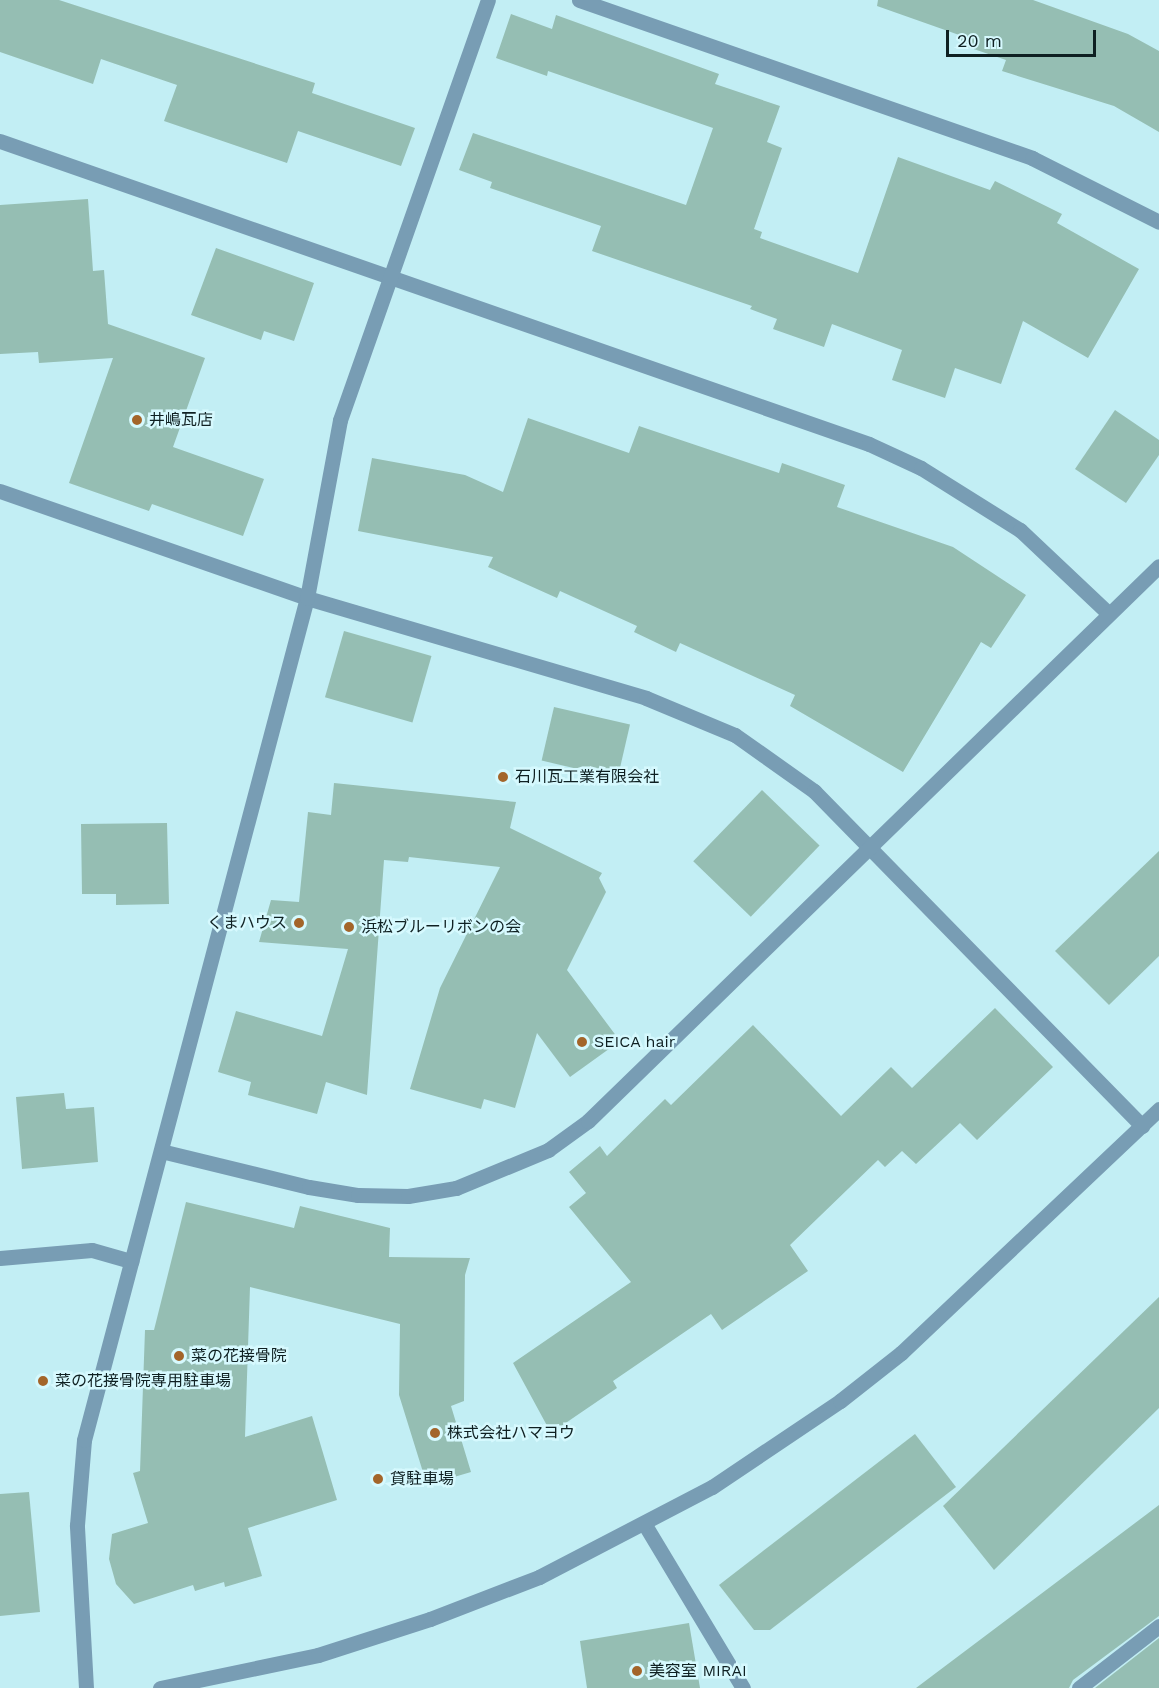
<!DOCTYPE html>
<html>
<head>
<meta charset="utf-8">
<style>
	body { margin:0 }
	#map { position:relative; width:1159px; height:1688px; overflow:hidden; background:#c2eef4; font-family:"Work Sans","Noto Sans JP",sans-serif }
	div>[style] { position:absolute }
	.building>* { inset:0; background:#95beb3; transform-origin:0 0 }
	.minor>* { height:15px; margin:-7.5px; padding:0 7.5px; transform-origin:7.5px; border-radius:7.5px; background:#789db4 }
	.tertiary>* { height:15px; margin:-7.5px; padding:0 7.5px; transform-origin:7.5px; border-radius:7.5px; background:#789db4 }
	.dots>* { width:16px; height:16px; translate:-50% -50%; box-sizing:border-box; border:3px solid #d6f9fe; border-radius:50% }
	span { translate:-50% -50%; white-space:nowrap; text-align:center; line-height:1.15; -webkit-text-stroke:5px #d6f9fe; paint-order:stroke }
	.poi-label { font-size:16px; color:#0f2022 }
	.left { translate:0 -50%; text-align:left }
	.right { translate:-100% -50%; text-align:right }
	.scale { position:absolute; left:946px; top:30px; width:150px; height:27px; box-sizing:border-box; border:3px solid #0f2022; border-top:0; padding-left:8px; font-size:18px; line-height:21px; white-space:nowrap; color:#0f2022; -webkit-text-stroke:4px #d6f9fe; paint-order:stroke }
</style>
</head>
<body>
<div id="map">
	<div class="building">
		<i style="clip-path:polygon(0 0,59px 0,315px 83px,312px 93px,415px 128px,401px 166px,298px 131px,287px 163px,164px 121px,177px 85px,101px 59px,93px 84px,0 52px)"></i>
		<i style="clip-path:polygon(878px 0,1033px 0,1128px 34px,1159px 51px,1159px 132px,1114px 106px,1002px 71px,1006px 60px,959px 44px,962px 36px,877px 6px)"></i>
		<i style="clip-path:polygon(511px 14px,552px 29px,556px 15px,719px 74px,715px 84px,780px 106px,767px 142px,782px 148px,754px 229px,762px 232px,760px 238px,858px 273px,898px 157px,990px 190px,995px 181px,1062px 214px,1057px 223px,1139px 269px,1088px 358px,1023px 321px,1001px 384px,955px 368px,945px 398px,892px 380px,902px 350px,832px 324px,824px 347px,773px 329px,777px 319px,750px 309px,752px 306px,592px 251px,601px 226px,490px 188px,492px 182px,459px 170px,473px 133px,686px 205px,713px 128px,548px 71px,547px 76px,496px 58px)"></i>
		<i style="clip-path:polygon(88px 199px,93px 271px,104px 270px,108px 324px,205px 358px,173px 447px,264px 479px,243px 536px,152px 504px,149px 511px,69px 483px,113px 358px,39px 363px,38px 352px,0 354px,0 205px)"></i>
		<i style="clip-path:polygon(216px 248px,314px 283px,294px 341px,264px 331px,261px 340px,191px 315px)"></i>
		<i style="clip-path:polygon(1115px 410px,1159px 440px,1159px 455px,1126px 503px,1075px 469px)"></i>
		<i style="clip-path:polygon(528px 418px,629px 453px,639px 426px,779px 473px,782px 463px,845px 485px,837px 507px,953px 547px,1026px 595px,991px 648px,981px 642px,903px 772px,790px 706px,795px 695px,680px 643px,676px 652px,634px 632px,637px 626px,560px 591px,557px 598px,488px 567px,493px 557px,358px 531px,372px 458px,465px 475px,503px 492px)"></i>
		<i style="left:344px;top:631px;width:91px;height:69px;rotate:16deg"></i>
		<i style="left:554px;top:707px;width:78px;height:55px;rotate:13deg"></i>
		<i style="clip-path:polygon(334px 783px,516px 802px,510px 828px,602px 873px,599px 878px,606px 892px,567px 970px,620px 1041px,570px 1077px,537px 1033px,515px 1108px,484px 1099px,481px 1109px,410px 1089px,440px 988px,500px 867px,409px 857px,408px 862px,384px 860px,367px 1095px,326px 1082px,317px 1114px,248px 1095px,251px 1082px,218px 1072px,236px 1011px,322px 1036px,348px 949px,259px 942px,271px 900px,299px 902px,308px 812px,331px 815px)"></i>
		<i style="left:762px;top:790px;width:80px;height:99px;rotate:44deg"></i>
		<i style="clip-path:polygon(167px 823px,169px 904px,116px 905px,116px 894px,82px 894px,81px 824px)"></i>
		<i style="clip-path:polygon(1159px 851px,1159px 956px,1109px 1005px,1055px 951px)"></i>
		<i style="clip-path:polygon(995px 1008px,1053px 1067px,977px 1140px,960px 1123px,916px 1164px,902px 1151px,885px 1167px,878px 1160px,790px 1245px,808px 1271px,722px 1330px,711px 1314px,613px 1381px,617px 1388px,551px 1433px,513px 1363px,631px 1282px,569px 1207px,586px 1193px,569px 1172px,600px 1146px,607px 1156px,665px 1099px,671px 1105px,753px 1025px,841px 1116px,891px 1067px,912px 1088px)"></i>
		<i style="clip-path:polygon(64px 1093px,66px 1109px,94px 1107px,98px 1162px,22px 1169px,16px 1097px)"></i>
		<i style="clip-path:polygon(186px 1202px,294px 1228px,300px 1206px,390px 1228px,389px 1257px,470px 1258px,465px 1275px,464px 1401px,451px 1406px,471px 1472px,427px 1485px,399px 1395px,400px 1324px,250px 1287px,245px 1437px,312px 1416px,337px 1500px,248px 1528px,262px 1576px,225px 1587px,224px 1582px,195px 1591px,193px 1585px,134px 1604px,116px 1584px,109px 1559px,112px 1534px,148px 1523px,133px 1473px,140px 1471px,145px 1330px,154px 1330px)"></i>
		<i style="clip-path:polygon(1159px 1297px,1159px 1408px,994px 1570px,943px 1506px)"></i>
		<i style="clip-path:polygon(915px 1434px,956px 1487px,770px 1630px,754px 1630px,719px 1585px)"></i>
		<i style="clip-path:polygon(29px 1492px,40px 1612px,0 1616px,0 1494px)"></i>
		<i style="clip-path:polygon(1159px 1505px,1159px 1616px,1073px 1680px,1069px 1688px,916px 1688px)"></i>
		<i style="clip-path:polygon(689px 1623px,700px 1688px,587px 1688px,580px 1641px)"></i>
		<i style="clip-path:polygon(1159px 1638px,1159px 1688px,1095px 1688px)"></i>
	</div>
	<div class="minor">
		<i style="left:579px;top:0;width:480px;rotate:19.2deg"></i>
		<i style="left:1032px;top:158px;width:142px;rotate:26.7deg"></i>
		<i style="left:0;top:141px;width:920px;rotate:19.22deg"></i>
		<i style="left:869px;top:444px;width:57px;rotate:24.8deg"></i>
		<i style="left:921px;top:468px;width:117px;rotate:32.1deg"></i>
		<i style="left:1020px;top:530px;width:122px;rotate:43.3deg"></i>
		<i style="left:0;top:491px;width:325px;rotate:19.2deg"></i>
		<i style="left:307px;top:598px;width:353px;rotate:16.4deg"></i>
		<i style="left:646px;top:698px;width:96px;rotate:22.6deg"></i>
		<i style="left:735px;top:735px;width:97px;rotate:35.3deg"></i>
		<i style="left:814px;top:791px;width:469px;rotate:45.6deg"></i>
		<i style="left:161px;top:1151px;width:152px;rotate:13.7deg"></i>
		<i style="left:309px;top:1187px;width:50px;rotate:9.3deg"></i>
		<i style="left:358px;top:1195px;width:50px;rotate:1.1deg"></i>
		<i style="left:408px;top:1196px;width:49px;rotate:-9.5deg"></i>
		<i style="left:456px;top:1188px;width:100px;rotate:-22.4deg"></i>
		<i style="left:548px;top:1150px;width:49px;rotate:-35.9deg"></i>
		<i style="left:588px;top:1121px;width:796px;rotate:-44.19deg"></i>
		<i style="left:0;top:1258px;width:92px;rotate:-5deg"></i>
		<i style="left:92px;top:1250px;width:41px;rotate:15.8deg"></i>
		<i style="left:645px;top:1525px;width:190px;rotate:59deg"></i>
		<i style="left:86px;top:1688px;width:163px;rotate:-93.2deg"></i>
		<i style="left:77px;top:1525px;width:85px;rotate:-85.3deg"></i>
		<i style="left:84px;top:1440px;width:871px;rotate:-75.17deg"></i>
		<i style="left:307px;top:598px;width:181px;rotate:-79.5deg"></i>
		<i style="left:340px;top:420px;width:445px;rotate:-70.6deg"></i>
		<i style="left:1079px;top:1688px;width:101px;rotate:-37.8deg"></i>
	</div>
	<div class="tertiary">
		<i style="left:160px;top:1688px;width:161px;rotate:-11.8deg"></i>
		<i style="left:318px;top:1655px;width:118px;rotate:-17.8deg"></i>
		<i style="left:430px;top:1619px;width:117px;rotate:-21.1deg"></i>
		<i style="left:539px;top:1577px;width:195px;rotate:-27.5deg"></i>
		<i style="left:712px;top:1487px;width:154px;rotate:-33.9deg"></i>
		<i style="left:840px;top:1401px;width:78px;rotate:-38.2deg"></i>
		<i style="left:901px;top:1353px;width:355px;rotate:-43.4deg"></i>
	</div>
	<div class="dots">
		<i style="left:137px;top:420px;background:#a3652a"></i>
		<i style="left:503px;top:777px;background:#a3652a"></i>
		<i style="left:299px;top:923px;background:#a3652a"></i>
		<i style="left:349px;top:927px;background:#a3652a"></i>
		<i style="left:582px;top:1042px;background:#a3652a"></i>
		<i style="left:179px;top:1356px;background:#a3652a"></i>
		<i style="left:43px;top:1381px;background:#a3652a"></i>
		<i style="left:435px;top:1433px;background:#a3652a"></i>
		<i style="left:378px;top:1479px;background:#a3652a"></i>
		<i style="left:637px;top:1671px;background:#a3652a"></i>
	</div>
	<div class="poi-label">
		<span class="left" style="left:149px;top:420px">井嶋瓦店</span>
		<span class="left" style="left:515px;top:777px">石川瓦工業有限会社</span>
		<span class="right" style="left:287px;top:923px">くまハウス</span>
		<span class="left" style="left:361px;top:927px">浜松ブルーリボンの会</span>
		<span class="left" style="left:594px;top:1042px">SEICA hair</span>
		<span class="left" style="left:191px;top:1356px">菜の花接骨院</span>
		<span class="left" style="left:55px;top:1381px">菜の花接骨院専用駐車場</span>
		<span class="left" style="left:447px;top:1433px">株式会社ハマヨウ</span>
		<span class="left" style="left:390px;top:1479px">貸駐車場</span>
		<span class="left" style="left:649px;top:1671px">美容室 MIRAI</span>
	</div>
	<div class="scale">20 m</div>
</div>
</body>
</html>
